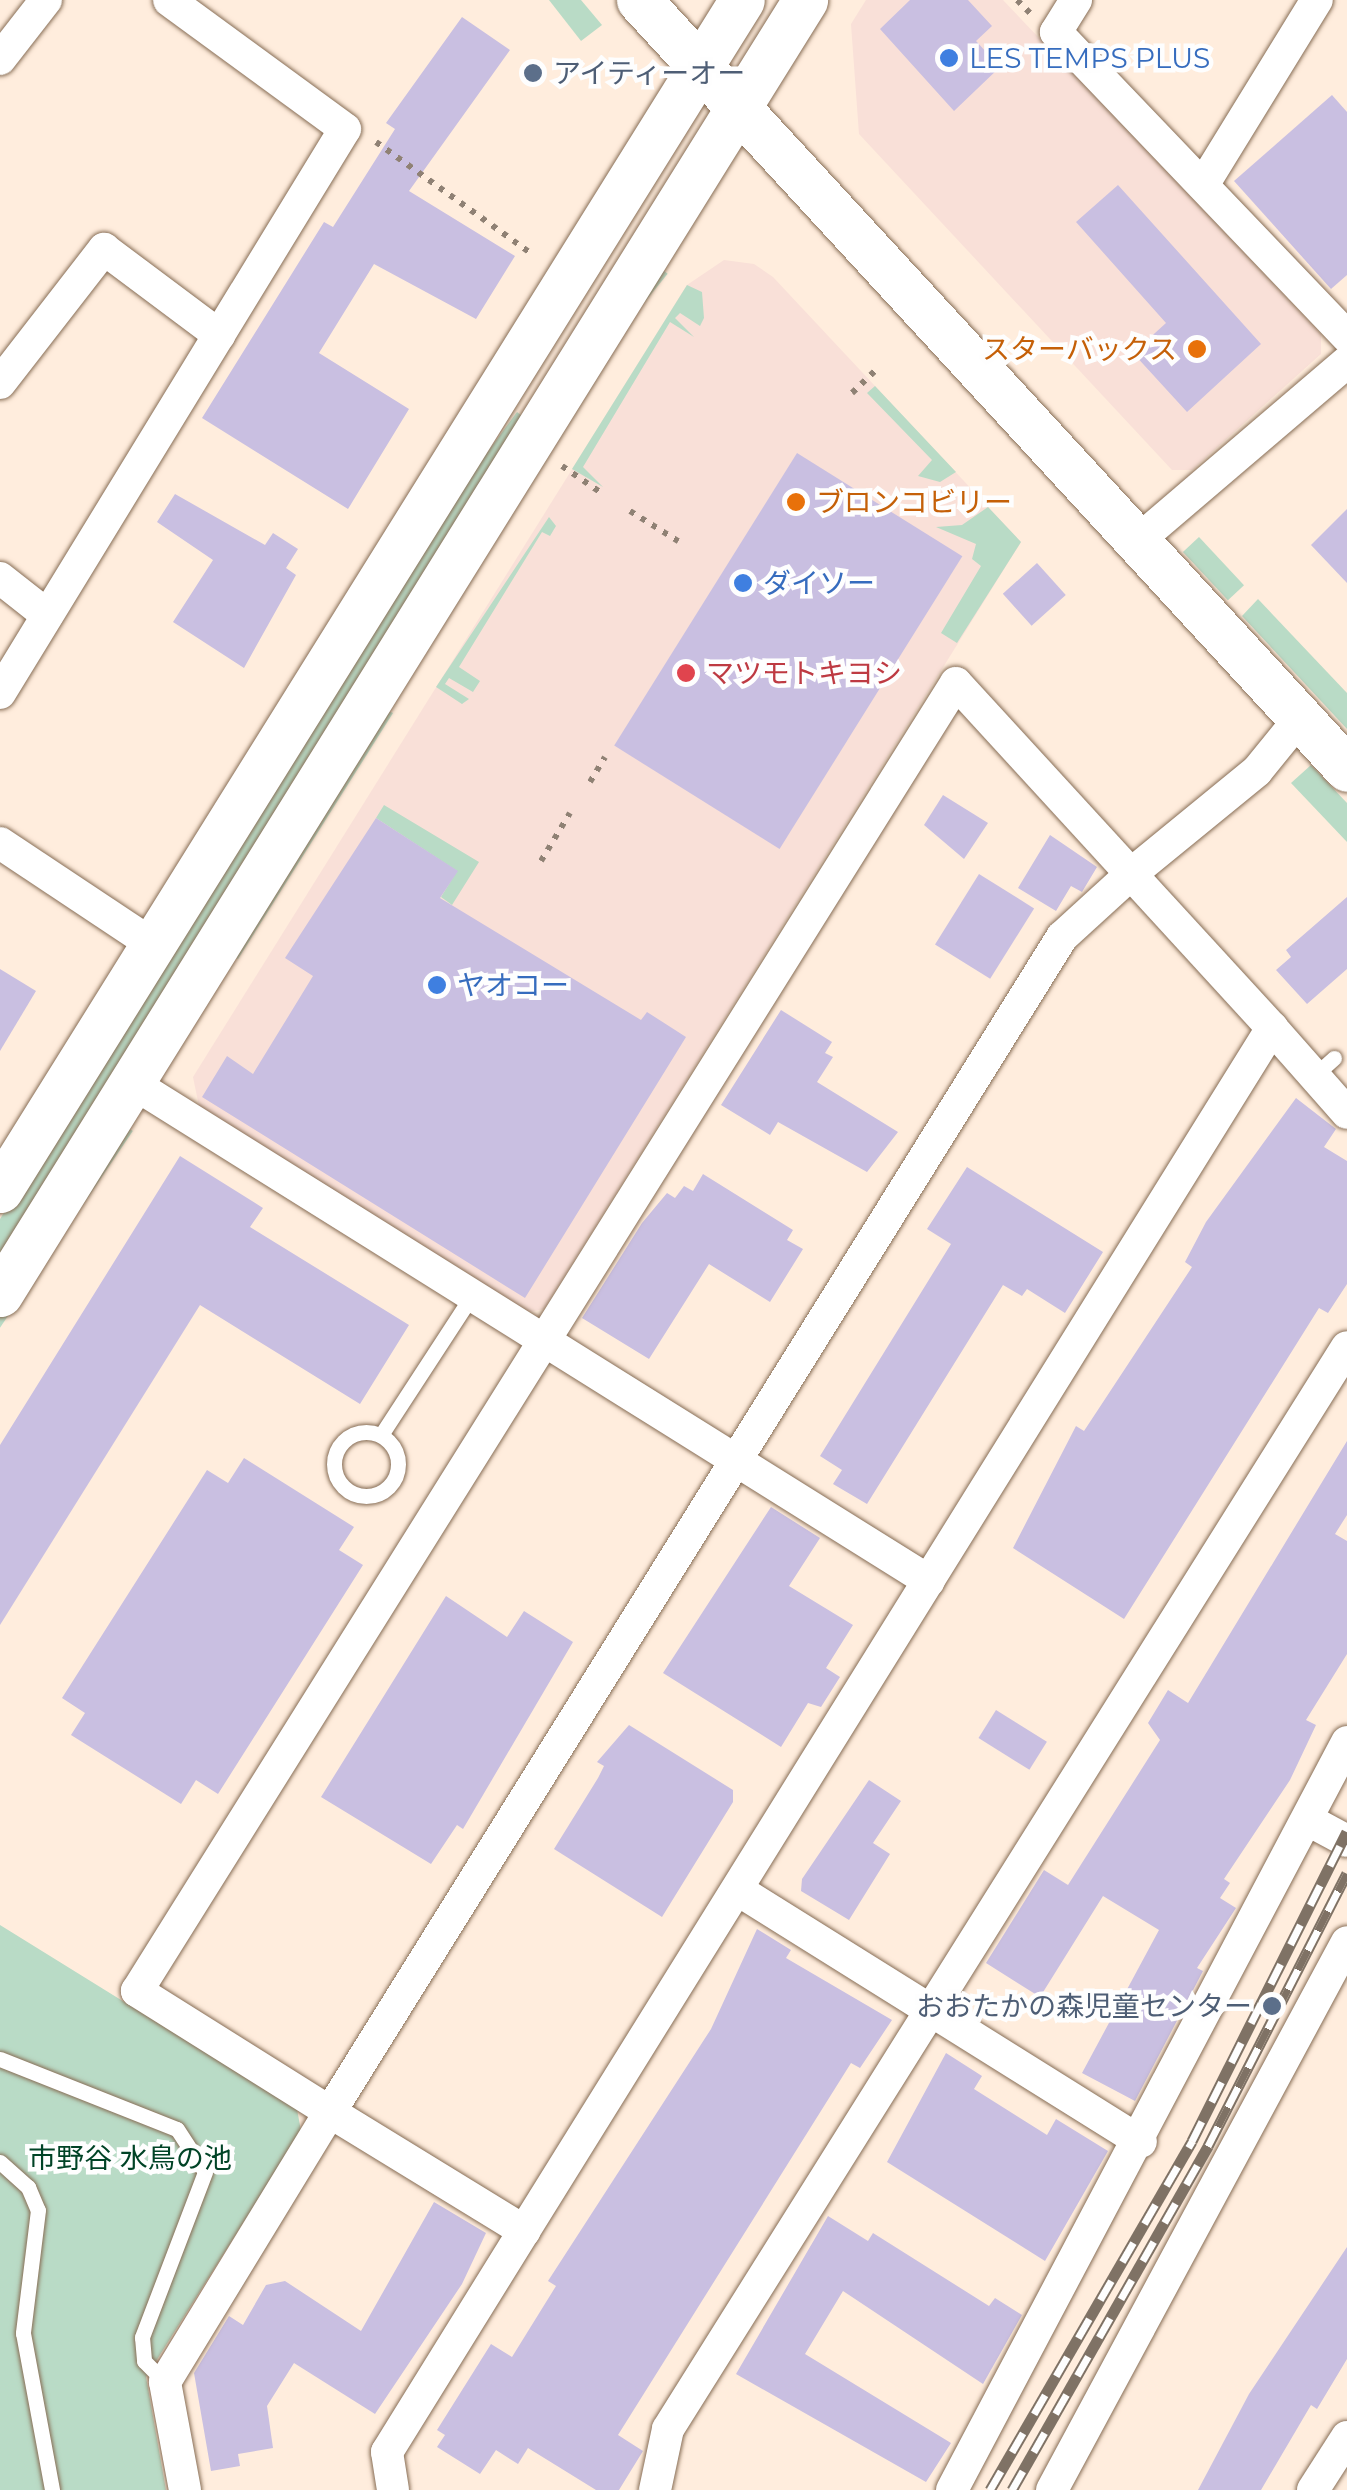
<!DOCTYPE html>
<html>
<head>
<meta charset="utf-8">
<style>
	body { margin:0 }
	#map { position:relative; width:1347px; height:2490px; overflow:hidden; background:#ffeddd; font-family:Montserrat,"Noto Sans JP",sans-serif }
	div>[style] { position:absolute }
	.commercial>* { inset:0; background:#f9e0d8 }
	.green>* { inset:0; background:#b9dbc6; transform-origin:0 0 }
	.building>* { inset:0; background:#c9bfe1; transform-origin:0 0 }
	.path>* { height:6px; margin-top:-3px; transform-origin:0; background:repeating-linear-gradient(90deg,#8f8174 0 5px,transparent 0 13px) }
	.roads { filter:drop-shadow(0 0 2px #876d55) drop-shadow(0 0 2px #876d55) }
	.lane>* { height:15px; margin:-7.5px; padding:0 7.5px; transform-origin:7.5px; border-radius:7.5px; background:#fff }
	.lane>.ring { margin:-7.5px; padding:0; box-sizing:content-box; background:none; border:15px solid #fff; border-radius:50% }
	.street>* { height:32px; margin:-16px; padding:0 16px; transform-origin:16px; border-radius:16px; background:#fff }
	.secondary>* { height:45px; margin:-22.5px; padding:0 22.5px; transform-origin:22.5px; border-radius:22.5px; background:#fff }
	.rail>* { height:11px; margin-top:-5.5px; transform-origin:0; background:repeating-linear-gradient(90deg,#fefefe 0 22px,#7f7265 0 44px); box-sizing:border-box; border-block:2px solid #7f7265 }
	.dots>* { width:28px; height:28px; translate:-50% -50%; box-sizing:border-box; border:5px solid #fefefe; border-radius:50% }
	span { translate:-50% -50%; white-space:nowrap; text-align:center; line-height:1.15; -webkit-text-stroke:9px #fefefe; paint-order:stroke }
	.shop-label { font-size:28px; color:#366cbe }
	.left { translate:0 -50%; text-align:left }
	.service-label { font-size:28px; color:#4e5e75 }
	.right { translate:-100% -50%; text-align:right }
	.food-label { font-size:28px; color:#c56008 }
	.health-label { font-size:28px; color:#be3a42 }
	.park-label { font-size:28px; color:#004326 }
</style>
</head>
<body>
<div id="map">
	<div class="commercial">
		<i style="clip-path:polygon(866px 0,1003px 0,1321px 334px,1321px 354px,1192px 470px,1172px 470px,859px 134px,851px 24px)"></i>
		<i style="clip-path:polygon(724px 260px,754px 264px,773px 277px,1021px 542px,544px 1309px,529px 1312px,199px 1106px,193px 1077px,687px 285px)"></i>
	</div>
	<div class="green">
		<i style="clip-path:polygon(549px 0,581px 0,602px 25px,581px 41px)"></i>
		<i style="left:663px;top:270px;width:6px;height:224px;rotate:39deg"></i>
		<i style="clip-path:polygon(687px 285px,702px 292px,704px 318px,700px 326px,680px 313px,675px 318px,694px 337px,670px 322px,583px 467px,603px 487px,572px 469px)"></i>
		<i style="clip-path:polygon(875px 386px,956px 472px,940px 482px,918px 476px,932px 460px,867px 393px)"></i>
		<i style="clip-path:polygon(517px 412px,525px 418px,0 1257px,0 1219px,431px 529px)"></i>
		<i style="clip-path:polygon(988px 507px,1021px 542px,957px 643px,941px 633px,981px 566px,972px 559px,976px 544px,936px 527px,962px 525px)"></i>
		<i style="clip-path:polygon(549px 517px,556px 526px,550px 536px,542px 532px,459px 667px,480px 681px,473px 692px,449px 678px,445px 684px,469px 699px,462px 704px,436px 687px)"></i>
		<i style="left:1199px;top:537px;width:66px;height:22px;rotate:47deg"></i>
		<i style="clip-path:polygon(1258px 599px,1347px 693px,1347px 729px,1242px 616px)"></i>
		<i style="clip-path:polygon(386px 710px,393px 713px,238px 959px,233px 956px)"></i>
		<i style="clip-path:polygon(1311px 765px,1347px 803px,1347px 842px,1291px 783px)"></i>
		<i style="clip-path:polygon(384px 805px,479px 862px,452px 905px,441px 897px,457px 871px,376px 818px)"></i>
		<i style="left:127px;top:1127px;width:7px;height:239px;rotate:34deg"></i>
		<i style="clip-path:polygon(0 1925px,297px 2109px,301px 2131px,146px 2377px,166px 2490px,0 2490px)"></i>
	</div>
	<div class="building">
		<i style="clip-path:polygon(910px 0,968px 0,992px 26px,976px 41px,1000px 67px,954px 111px,880px 29px)"></i>
		<i style="clip-path:polygon(462px 17px,510px 50px,409px 191px,515px 256px,476px 319px,374px 264px,319px 353px,409px 409px,348px 509px,202px 418px,324px 222px,333px 227px,395px 129px,386px 123px)"></i>
		<i style="clip-path:polygon(1332px 95px,1347px 112px,1347px 275px,1331px 289px,1234px 181px)"></i>
		<i style="clip-path:polygon(1118px 185px,1261px 344px,1187px 412px,1133px 353px,1166px 323px,1076px 222px)"></i>
		<i style="left:797px;top:453px;width:195px;height:345px;rotate:32deg"></i>
		<i style="clip-path:polygon(175px 494px,265px 545px,273px 533px,298px 549px,286px 568px,296px 575px,244px 668px,173px 622px,213px 560px,157px 522px)"></i>
		<i style="clip-path:polygon(1347px 509px,1347px 583px,1311px 545px)"></i>
		<i style="left:1037px;top:563px;width:43px;height:46px;rotate:48deg"></i>
		<i style="clip-path:polygon(943px 795px,988px 823px,964px 859px,924px 825px)"></i>
		<i style="clip-path:polygon(376px 818px,458px 871px,440px 898px,641px 1020px,647px 1012px,686px 1037px,525px 1298px,202px 1097px,227px 1056px,253px 1074px,313px 976px,285px 958px)"></i>
		<i style="clip-path:polygon(1050px 835px,1097px 867px,1082px 892px,1071px 886px,1056px 911px,1018px 888px)"></i>
		<i style="left:979px;top:874px;width:65px;height:83px;rotate:32deg"></i>
		<i style="clip-path:polygon(1347px 897px,1347px 969px,1307px 1004px,1276px 970px,1291px 957px,1286px 950px)"></i>
		<i style="clip-path:polygon(0 969px,36px 991px,0 1051px)"></i>
		<i style="clip-path:polygon(781px 1010px,832px 1042px,825px 1053px,833px 1057px,817px 1082px,898px 1132px,867px 1172px,778px 1122px,770px 1135px,721px 1105px)"></i>
		<i style="clip-path:polygon(1296px 1098px,1336px 1129px,1324px 1147px,1347px 1161px,1347px 1284px,1328px 1313px,1319px 1308px,1124px 1619px,1013px 1548px,1076px 1426px,1084px 1431px,1192px 1267px,1185px 1262px,1206px 1222px)"></i>
		<i style="clip-path:polygon(180px 1156px,263px 1208px,250px 1227px,409px 1325px,360px 1404px,200px 1305px,0 1625px,0 1445px)"></i>
		<i style="clip-path:polygon(967px 1167px,1103px 1252px,1065px 1313px,1027px 1289px,1022px 1296px,1003px 1285px,867px 1504px,833px 1484px,842px 1470px,820px 1456px,951px 1244px,927px 1229px)"></i>
		<i style="clip-path:polygon(703px 1174px,793px 1230px,787px 1240px,803px 1249px,770px 1302px,709px 1264px,649px 1359px,582px 1318px,642px 1223px,667px 1193px,675px 1198px,684px 1186px,693px 1191px)"></i>
		<i style="clip-path:polygon(1347px 1441px,1347px 1515px,1335px 1534px,1347px 1541px,1347px 1654px,1306px 1720px,1316px 1725px,1290px 1780px,1224px 1879px,1230px 1883px,1220px 1898px,1236px 1908px,1197px 1968px,1203px 1971px,1135px 2101px,1082px 2073px,1159px 1930px,1103px 1896px,1040px 1997px,986px 1963px,1044px 1870px,1068px 1885px,1160px 1740px,1148px 1723px,1168px 1690px,1188px 1703px)"></i>
		<i style="clip-path:polygon(244px 1458px,354px 1527px,339px 1550px,363px 1565px,218px 1794px,196px 1780px,181px 1804px,71px 1735px,85px 1713px,62px 1698px,207px 1470px,228px 1483px)"></i>
		<i style="clip-path:polygon(771px 1507px,820px 1538px,789px 1586px,853px 1625px,826px 1668px,840px 1677px,821px 1707px,808px 1703px,781px 1747px,663px 1673px)"></i>
		<i style="clip-path:polygon(446px 1596px,507px 1637px,524px 1611px,573px 1642px,463px 1829px,457px 1825px,431px 1864px,321px 1797px)"></i>
		<i style="left:996px;top:1710px;width:60px;height:33px;rotate:32deg"></i>
		<i style="clip-path:polygon(629px 1725px,733px 1790px,733px 1802px,662px 1917px,554px 1849px,598px 1778px,604px 1766px,597px 1762px)"></i>
		<i style="clip-path:polygon(869px 1780px,901px 1801px,873px 1843px,890px 1854px,849px 1920px,801px 1891px,802px 1879px)"></i>
		<i style="clip-path:polygon(757px 1929px,791px 1950px,786px 1958px,892px 2020px,860px 2068px,851px 2063px,618px 2435px,643px 2451px,619px 2490px,596px 2490px,528px 2448px,518px 2464px,496px 2450px,480px 2474px,437px 2447px,445px 2435px,437px 2430px,491px 2344px,512px 2357px,556px 2286px,548px 2281px,711px 2029px)"></i>
		<i style="clip-path:polygon(946px 2053px,982px 2076px,974px 2089px,1047px 2135px,1056px 2119px,1108px 2151px,1045px 2261px,887px 2162px)"></i>
		<i style="clip-path:polygon(434px 2202px,486px 2233px,462px 2284px,375px 2414px,294px 2363px,267px 2406px,273px 2448px,238px 2454px,240px 2466px,211px 2471px,194px 2373px,229px 2316px,243px 2325px,266px 2285px,285px 2281px,361px 2331px)"></i>
		<i style="clip-path:polygon(828px 2216px,868px 2241px,873px 2233px,989px 2306px,995px 2298px,1022px 2315px,983px 2384px,843px 2291px,805px 2354px,951px 2443px,926px 2482px,736px 2374px)"></i>
		<i style="clip-path:polygon(1347px 2247px,1347px 2359px,1317px 2409px,1311px 2405px,1261px 2490px,1198px 2490px,1249px 2394px)"></i>
	</div>
	<div class="path">
		<i style="left:1017px;top:0;width:20px;rotate:45deg"></i>
		<i style="left:376px;top:142px;width:193px;rotate:35.7deg"></i>
		<i style="left:852px;top:393px;width:32px;rotate:-44deg"></i>
		<i style="left:562px;top:466px;width:46px;rotate:34.4deg"></i>
		<i style="left:630px;top:511px;width:57px;rotate:32deg"></i>
		<i style="left:590px;top:782px;width:29px;rotate:-59deg"></i>
		<i style="left:541px;top:861px;width:56px;rotate:-58.9deg"></i>
	</div>
	<div class="roads">
		<div class="lane">
			<i style="left:1314px;top:1076px;width:27px;rotate:-42deg"></i>
			<i class="ring" style="left:334px;top:1432px;width:49px;height:49px"></i>
			<i style="left:381px;top:1435px;width:165px;rotate:-56.9deg"></i>
			<i style="left:0;top:2059px;width:190px;rotate:21.6deg"></i>
			<i style="left:177px;top:2129px;width:51px;rotate:56.9deg"></i>
			<i style="left:205px;top:2172px;width:177px;rotate:110.9deg"></i>
			<i style="left:142px;top:2337px;width:24px;rotate:85deg"></i>
			<i style="left:144px;top:2361px;width:30px;rotate:45deg"></i>
			<i style="left:0;top:2162px;width:38px;rotate:42deg"></i>
			<i style="left:28px;top:2187px;width:25px;rotate:67deg"></i>
			<i style="left:38px;top:2210px;width:124px;rotate:97deg"></i>
			<i style="left:23px;top:2333px;width:160px;rotate:79.5deg"></i>
		</div>
		<div class="street">
			<i style="left:1076px;top:0;width:38px;rotate:122deg"></i>
			<i style="left:1056px;top:32px;width:422px;rotate:46.3deg"></i>
			<i style="left:0;top:59px;width:75px;rotate:-52.1deg"></i>
			<i style="left:1203px;top:185px;width:217px;rotate:-58.4deg"></i>
			<i style="left:0;top:383px;width:170px;rotate:-52.2deg"></i>
			<i style="left:104px;top:249px;width:144px;rotate:36.8deg"></i>
			<i style="left:1134px;top:544px;width:280px;rotate:-40.5deg"></i>
			<i style="left:0;top:578px;width:60px;rotate:38.2deg"></i>
			<i style="left:0;top:693px;width:661px;rotate:-58.55deg"></i>
			<i style="left:345px;top:129px;width:218px;rotate:-143.8deg"></i>
			<i style="left:1300px;top:718px;width:68px;rotate:129.1deg"></i>
			<i style="left:1257px;top:771px;width:163px;rotate:140.7deg"></i>
			<i style="left:1131px;top:874px;width:93px;rotate:137.6deg"></i>
			<i style="left:1062px;top:937px;width:1384px;rotate:121.92deg"></i>
			<i style="left:330px;top:2112px;width:228px;rotate:-147.9deg"></i>
			<i style="left:137px;top:1991px;width:1543px;rotate:-57.95deg"></i>
			<i style="left:956px;top:683px;width:259px;rotate:47.5deg"></i>
			<i style="left:1131px;top:874px;width:209px;rotate:47.5deg"></i>
			<i style="left:1272px;top:1028px;width:113px;rotate:48.6deg"></i>
			<i style="left:0;top:843px;width:182px;rotate:33.6deg"></i>
			<i style="left:131px;top:1082px;width:941px;rotate:32.02deg"></i>
			<i style="left:1308px;top:1820px;width:44px;rotate:28.3deg"></i>
			<i style="left:738px;top:1890px;width:475px;rotate:32deg"></i>
			<i style="left:524px;top:2231px;width:1417px;rotate:-58.13deg"></i>
			<i style="left:185px;top:2490px;width:110px;rotate:-100.5deg"></i>
			<i style="left:165px;top:2382px;width:316px;rotate:-58.6deg"></i>
			<i style="left:330px;top:2112px;width:228px;rotate:31.5deg"></i>
			<i style="left:524px;top:2231px;width:260px;rotate:121.8deg"></i>
			<i style="left:387px;top:2452px;width:38px;rotate:81deg"></i>
			<i style="left:655px;top:2490px;width:62px;rotate:-78deg"></i>
			<i style="left:668px;top:2429px;width:1277px;rotate:-57.89deg"></i>
			<i style="left:952px;top:2490px;width:846px;rotate:-62.16deg"></i>
			<i style="left:1052px;top:2490px;width:622px;rotate:-61.71deg"></i>
			<i style="left:1313px;top:2490px;width:63px;rotate:-57.3deg"></i>
		</div>
		<div class="secondary">
			<i style="left:639px;top:0;width:1045px;rotate:47.36deg"></i>
			<i style="left:0;top:1190px;width:1402px;rotate:-58.06deg"></i>
			<i style="left:0;top:1294px;width:1524px;rotate:-58.11deg"></i>
		</div>
	</div>
	<div class="rail">
		<i style="left:990px;top:2490px;width:403px;rotate:-59.9deg"></i>
		<i style="left:1192px;top:2141px;width:346px;rotate:-63.4deg"></i>
		<i style="left:1012px;top:2490px;width:396px;rotate:-60.3deg"></i>
		<i style="left:1208px;top:2146px;width:306px;rotate:-63deg"></i>
	</div>
	<div class="dots">
		<i style="left:949px;top:58px;background:#3f7fe0"></i>
		<i style="left:533px;top:73px;background:#5c6f8a"></i>
		<i style="left:1197px;top:349px;background:#e8710a"></i>
		<i style="left:796px;top:502px;background:#e8710a"></i>
		<i style="left:743px;top:583px;background:#3f7fe0"></i>
		<i style="left:686px;top:673px;background:#e0444e"></i>
		<i style="left:437px;top:985px;background:#3f7fe0"></i>
		<i style="left:1272px;top:2006px;background:#5c6f8a"></i>
	</div>
	<div class="shop-label">
		<span class="left" style="left:969px;top:58px">LES TEMPS PLUS</span>
		<span class="left" style="left:763px;top:583px">ダイソー</span>
		<span class="left" style="left:457px;top:985px">ヤオコー</span>
	</div>
	<div class="service-label">
		<span class="left" style="left:553px;top:73px">アイティーオー</span>
		<span class="right" style="left:1252px;top:2006px">おおたかの森児童センター</span>
	</div>
	<div class="food-label">
		<span class="right" style="left:1177px;top:349px">スターバックス</span>
		<span class="left" style="left:816px;top:502px">ブロンコビリー</span>
	</div>
	<div class="health-label">
		<span class="left" style="left:706px;top:673px">マツモトキヨシ</span>
	</div>
	<div class="park-label">
		<span style="left:130px;top:2158px">市野谷 水鳥の池</span>
	</div>
</div>
</body>
</html>
